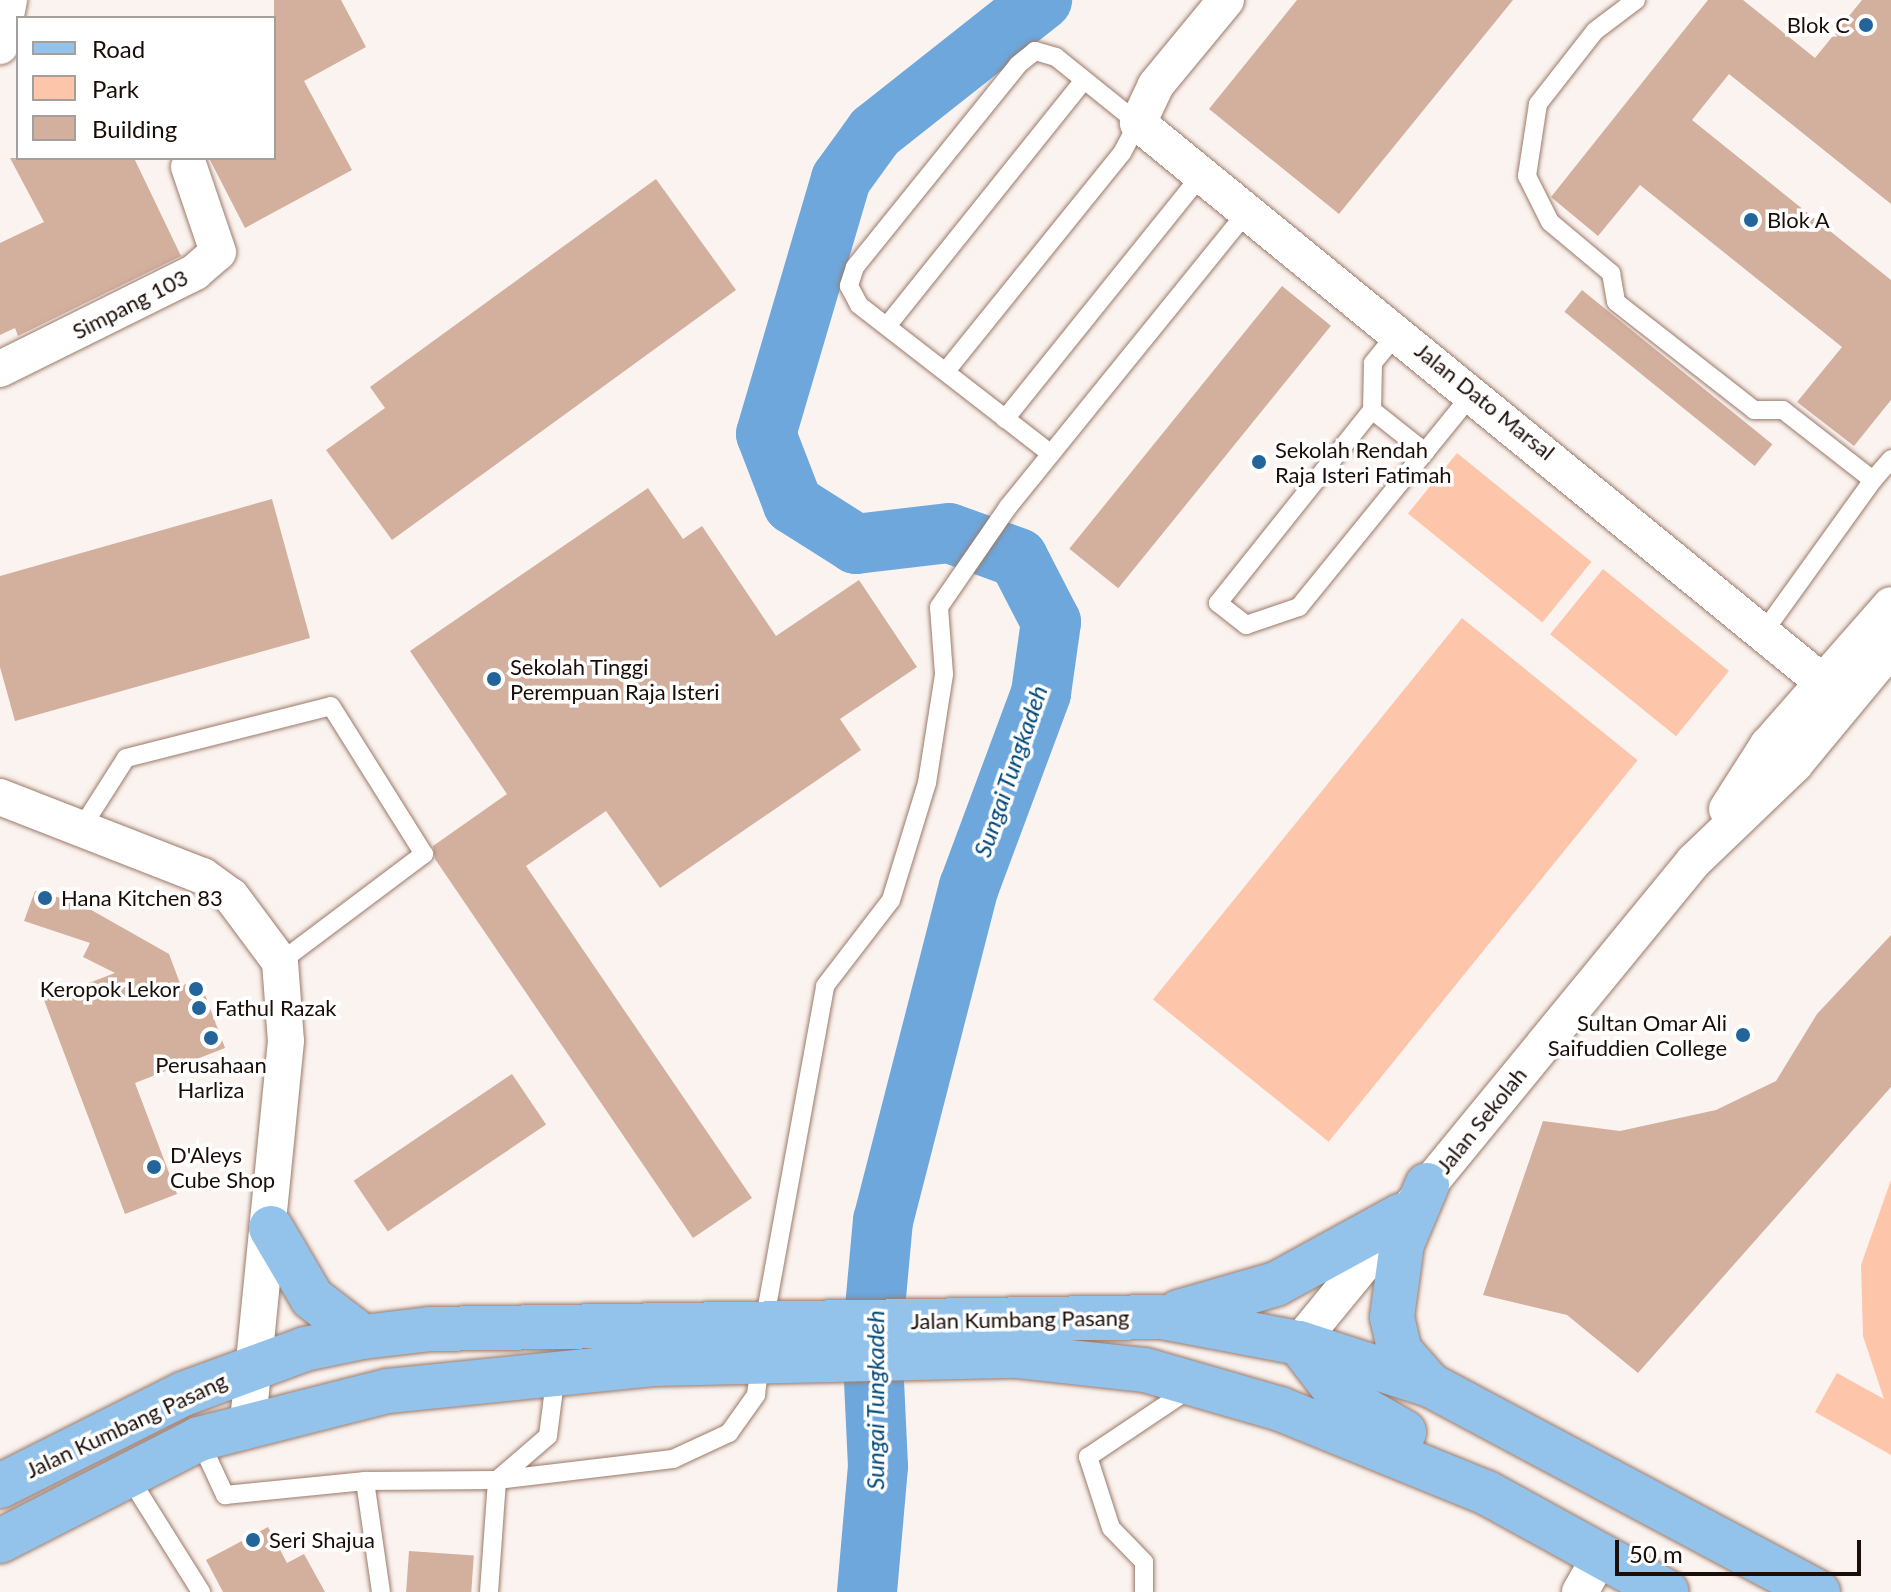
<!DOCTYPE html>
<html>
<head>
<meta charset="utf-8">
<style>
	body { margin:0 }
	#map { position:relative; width:1891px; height:1592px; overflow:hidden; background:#fbf3ef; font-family:Lato,sans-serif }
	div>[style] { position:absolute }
	.green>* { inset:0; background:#fdc5aa; transform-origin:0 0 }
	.river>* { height:60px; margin:-30px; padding:0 30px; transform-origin:30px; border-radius:30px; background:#6da7dc }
	.building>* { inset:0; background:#d3af9d; transform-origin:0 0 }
	.roads { filter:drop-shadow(0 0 2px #9b7a69) drop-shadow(0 0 2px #9b7a69) }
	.lane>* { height:18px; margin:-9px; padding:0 9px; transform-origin:9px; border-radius:9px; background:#fff }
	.street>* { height:36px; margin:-18px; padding:0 18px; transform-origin:18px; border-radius:18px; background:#fff }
	.primary>* { height:44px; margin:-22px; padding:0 22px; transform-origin:22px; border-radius:22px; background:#93c2ea }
	.dots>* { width:22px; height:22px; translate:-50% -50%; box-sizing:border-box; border:4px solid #fff; border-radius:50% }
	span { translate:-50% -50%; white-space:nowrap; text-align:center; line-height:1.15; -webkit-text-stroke:7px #fff; paint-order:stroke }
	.poi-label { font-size:22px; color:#1b0e08 }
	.right { translate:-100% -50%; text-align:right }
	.left { translate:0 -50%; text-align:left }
	.street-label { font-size:22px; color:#1b0e08 }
	.water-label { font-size:24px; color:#004879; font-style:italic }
	.legend { position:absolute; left:16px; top:16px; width:260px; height:144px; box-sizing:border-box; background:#fff; border:2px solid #a49f9c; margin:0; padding:10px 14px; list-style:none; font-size:24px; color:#1b0e08 }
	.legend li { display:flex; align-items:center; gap:16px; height:40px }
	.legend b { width:40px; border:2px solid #a49f9c }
	.scale { position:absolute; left:1615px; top:1540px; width:246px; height:36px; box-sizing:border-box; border:4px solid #1b0e08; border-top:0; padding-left:10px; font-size:24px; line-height:28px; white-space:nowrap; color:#1b0e08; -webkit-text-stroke:6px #fff; paint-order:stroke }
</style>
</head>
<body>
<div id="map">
	<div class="green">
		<i style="left:1457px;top:453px;width:173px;height:78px;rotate:39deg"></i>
		<i style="left:1603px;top:569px;width:162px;height:84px;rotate:39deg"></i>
		<i style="left:1462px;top:618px;width:226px;height:491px;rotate:39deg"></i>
		<i style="clip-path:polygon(1891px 1180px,1891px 1455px,1815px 1412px,1837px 1373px,1884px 1399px,1863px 1336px,1861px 1265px)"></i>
	</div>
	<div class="river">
		<i style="left:867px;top:1592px;width:126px;rotate:-85deg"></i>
		<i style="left:878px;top:1466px;width:125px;rotate:-92.7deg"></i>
		<i style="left:872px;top:1341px;width:121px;rotate:-84.8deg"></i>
		<i style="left:883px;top:1221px;width:345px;rotate:-75.6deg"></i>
		<i style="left:969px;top:887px;width:207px;rotate:-69.6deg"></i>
		<i style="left:1041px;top:693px;width:72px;rotate:-82deg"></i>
		<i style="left:1051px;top:622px;width:72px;rotate:-117.3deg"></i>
		<i style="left:1018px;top:558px;width:73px;rotate:-160.1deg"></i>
		<i style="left:949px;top:533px;width:94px;rotate:173.3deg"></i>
		<i style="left:856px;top:544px;width:75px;rotate:-147.6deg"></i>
		<i style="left:793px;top:504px;width:75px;rotate:-111.1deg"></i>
		<i style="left:766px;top:434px;width:266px;rotate:-73.6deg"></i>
		<i style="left:841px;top:179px;width:58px;rotate:-54.1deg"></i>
		<i style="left:875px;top:132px;width:213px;rotate:-38.3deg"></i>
	</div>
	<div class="building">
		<i style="clip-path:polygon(274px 0,341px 0,366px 47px,304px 81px,352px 170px,245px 228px,209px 158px,274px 158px)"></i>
		<i style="clip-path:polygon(1297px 0,1513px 0,1339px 214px,1209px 109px)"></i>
		<i style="clip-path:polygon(1708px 0,1743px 0,1815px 58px,1862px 0,1891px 0,1891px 204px,1729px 74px,1692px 120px,1891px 280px,1891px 400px,1854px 446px,1797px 402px,1842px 347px,1640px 185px,1598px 236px,1551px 197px)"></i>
		<i style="clip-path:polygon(10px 158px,134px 158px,181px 256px,18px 336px,15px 328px,0 335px,0 243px,44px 222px)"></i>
		<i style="clip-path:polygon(656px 179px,736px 290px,392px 540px,326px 450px,385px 408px,370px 387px)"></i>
		<i style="left:1282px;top:286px;width:63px;height:338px;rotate:39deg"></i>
		<i style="left:1582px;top:290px;width:245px;height:28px;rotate:39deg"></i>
		<i style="clip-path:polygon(648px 488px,683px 539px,702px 526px,776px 636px,859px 580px,917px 667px,840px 719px,861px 750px,660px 888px,606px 811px,526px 866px,752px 1198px,693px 1238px,435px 859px,433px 846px,507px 794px,410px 651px)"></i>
		<i style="clip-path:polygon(272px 499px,310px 638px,15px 721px,0 667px,0 576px)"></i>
		<i style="clip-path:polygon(35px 891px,79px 903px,169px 954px,181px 986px,199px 979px,225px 1048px,135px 1083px,177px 1194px,125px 1214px,44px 1000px,115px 973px,83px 957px,90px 943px,24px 921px)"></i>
		<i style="clip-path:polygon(1891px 935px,1891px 1087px,1638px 1373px,1567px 1315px,1483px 1295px,1543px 1121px,1620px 1131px,1716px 1110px,1776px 1081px,1817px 1014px)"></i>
		<i style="left:512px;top:1074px;width:61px;height:191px;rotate:56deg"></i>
		<i style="clip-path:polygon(268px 1527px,287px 1563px,304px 1554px,325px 1592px,223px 1592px,206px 1560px)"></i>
		<i style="left:409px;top:1551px;width:65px;height:41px;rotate:4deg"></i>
	</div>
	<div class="roads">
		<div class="lane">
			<i style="left:1636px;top:0;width:51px;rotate:142.9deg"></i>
			<i style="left:1595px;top:31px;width:93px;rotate:128deg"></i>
			<i style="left:1538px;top:104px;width:73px;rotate:98.7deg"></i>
			<i style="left:1527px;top:176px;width:51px;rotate:63.4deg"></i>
			<i style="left:1550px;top:222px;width:80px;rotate:39.9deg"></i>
			<i style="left:1611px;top:273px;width:29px;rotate:80deg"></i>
			<i style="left:1616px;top:302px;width:175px;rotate:38deg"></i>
			<i style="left:1754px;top:410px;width:29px"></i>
			<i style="left:1783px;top:410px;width:114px;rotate:37.9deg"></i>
			<i style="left:1873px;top:480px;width:183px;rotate:125.7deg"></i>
			<i style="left:887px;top:326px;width:315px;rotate:-51.3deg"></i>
			<i style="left:1398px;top:332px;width:40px;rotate:129deg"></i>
			<i style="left:1373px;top:363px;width:47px;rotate:91.2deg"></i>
			<i style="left:1372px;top:410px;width:247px;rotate:128.6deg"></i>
			<i style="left:1218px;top:603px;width:36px;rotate:38deg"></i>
			<i style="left:1246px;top:625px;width:56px;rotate:-18.8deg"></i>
			<i style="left:1299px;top:607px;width:277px;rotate:-50.9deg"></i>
			<i style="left:946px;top:371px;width:280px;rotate:-51.1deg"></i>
			<i style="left:1122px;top:153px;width:34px;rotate:-62deg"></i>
			<i style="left:1138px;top:123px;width:105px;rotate:-141.2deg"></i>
			<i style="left:1056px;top:57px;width:22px;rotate:-164deg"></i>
			<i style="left:1035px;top:51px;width:22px;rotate:141deg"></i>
			<i style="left:1018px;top:65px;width:260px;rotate:128.9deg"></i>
			<i style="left:855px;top:267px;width:20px;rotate:108deg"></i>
			<i style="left:849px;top:286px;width:21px;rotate:62deg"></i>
			<i style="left:859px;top:305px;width:243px;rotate:37.8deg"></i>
			<i style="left:1372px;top:410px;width:68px;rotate:38.4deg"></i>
			<i style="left:1005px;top:419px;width:314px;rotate:-51.2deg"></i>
			<i style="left:1873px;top:480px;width:28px;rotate:-49deg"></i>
			<i style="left:84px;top:824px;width:78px;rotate:-57.5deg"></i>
			<i style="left:126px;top:758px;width:211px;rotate:-14.2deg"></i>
			<i style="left:331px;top:706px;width:175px;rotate:57.9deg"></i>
			<i style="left:424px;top:854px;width:180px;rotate:143.1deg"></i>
			<i style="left:764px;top:1323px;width:342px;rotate:-79.7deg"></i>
			<i style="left:825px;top:986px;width:108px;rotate:-52.5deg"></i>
			<i style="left:891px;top:900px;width:122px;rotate:-72.9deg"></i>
			<i style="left:927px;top:783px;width:110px;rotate:-81.1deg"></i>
			<i style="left:944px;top:674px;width:67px;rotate:-94.3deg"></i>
			<i style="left:939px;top:607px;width:121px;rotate:-55.4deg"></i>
			<i style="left:1008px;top:507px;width:381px;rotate:-51deg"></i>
			<i style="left:199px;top:1439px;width:62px;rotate:65.1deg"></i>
			<i style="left:225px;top:1495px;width:141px;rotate:-5.7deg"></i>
			<i style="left:365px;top:1481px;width:132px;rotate:-0.4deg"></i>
			<i style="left:497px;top:1480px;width:177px;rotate:-6.8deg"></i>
			<i style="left:673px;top:1459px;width:62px;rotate:-24.9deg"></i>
			<i style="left:729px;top:1433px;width:47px;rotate:-54.6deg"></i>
			<i style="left:756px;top:1395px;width:34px;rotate:-83deg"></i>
			<i style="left:129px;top:1477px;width:136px;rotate:57.9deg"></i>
			<i style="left:365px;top:1481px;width:112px;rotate:81.8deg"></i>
			<i style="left:489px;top:1592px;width:112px;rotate:-85.9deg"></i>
			<i style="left:497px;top:1480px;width:67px;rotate:-40.8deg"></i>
			<i style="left:548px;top:1436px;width:64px;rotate:-82.8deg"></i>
			<i style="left:1144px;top:1592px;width:30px;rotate:-90deg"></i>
			<i style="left:1144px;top:1562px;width:47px;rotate:-134.1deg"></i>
			<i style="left:1111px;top:1528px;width:75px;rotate:-107.9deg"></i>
			<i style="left:1088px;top:1457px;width:124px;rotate:-33.8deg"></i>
		</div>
		<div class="street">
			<i style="left:1226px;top:0;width:110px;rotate:129.5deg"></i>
			<i style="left:1156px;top:85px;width:42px;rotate:115.3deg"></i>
			<i style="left:1138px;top:123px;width:888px;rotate:39.24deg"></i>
			<i style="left:0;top:46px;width:47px;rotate:-78.9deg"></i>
			<i style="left:0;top:369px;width:218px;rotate:-26.4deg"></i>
			<i style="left:195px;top:272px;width:30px;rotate:-41deg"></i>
			<i style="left:218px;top:252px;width:90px;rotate:-108.8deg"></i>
			<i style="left:0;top:797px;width:218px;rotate:21.3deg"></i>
			<i style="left:203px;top:876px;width:34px;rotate:36deg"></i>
			<i style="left:231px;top:896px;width:82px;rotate:53.4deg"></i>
			<i style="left:280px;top:962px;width:79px;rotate:85.7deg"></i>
			<i style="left:286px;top:1041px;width:386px;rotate:95.7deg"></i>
			<i style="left:1727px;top:809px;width:76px;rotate:-57.4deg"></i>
			<i style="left:1768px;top:745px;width:186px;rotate:-48.7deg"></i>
			<i style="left:1299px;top:1343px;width:623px;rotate:-50.67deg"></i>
			<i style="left:1694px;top:861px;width:140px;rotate:-43.8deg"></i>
			<i style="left:1795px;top:764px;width:151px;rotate:-50.4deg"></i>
			<i style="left:1580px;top:1592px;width:43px;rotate:-60.4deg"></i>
		</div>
		<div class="primary">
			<i style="left:1427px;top:1185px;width:64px;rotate:113deg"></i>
			<i style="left:1402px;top:1244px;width:74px;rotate:97.8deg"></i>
			<i style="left:1392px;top:1317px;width:35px;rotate:77deg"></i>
			<i style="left:1400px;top:1351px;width:45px;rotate:48.6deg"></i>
			<i style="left:271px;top:1228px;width:81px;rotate:59.6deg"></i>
			<i style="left:312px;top:1298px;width:64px;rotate:37.4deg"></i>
			<i style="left:1179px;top:1312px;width:101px;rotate:-16.1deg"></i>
			<i style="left:1276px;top:1284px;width:144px;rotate:-28.7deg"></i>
			<i style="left:1299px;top:1343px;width:66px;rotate:52.4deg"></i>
			<i style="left:1339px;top:1395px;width:75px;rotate:29.6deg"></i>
			<i style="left:0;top:1486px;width:205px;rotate:-26.7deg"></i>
			<i style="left:183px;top:1394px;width:130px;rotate:-20.2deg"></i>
			<i style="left:305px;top:1349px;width:59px;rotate:-11.7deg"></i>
			<i style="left:363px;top:1337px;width:67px;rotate:-6.8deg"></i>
			<i style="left:430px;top:1329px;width:731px;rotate:-0.94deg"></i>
			<i style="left:1161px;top:1317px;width:140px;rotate:10.7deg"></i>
			<i style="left:1299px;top:1343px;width:138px;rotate:17.8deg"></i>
			<i style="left:1430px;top:1385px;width:440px;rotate:28.1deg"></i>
			<i style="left:0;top:1541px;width:224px;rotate:-27.1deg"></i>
			<i style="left:199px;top:1439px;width:195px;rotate:-14.3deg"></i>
			<i style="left:388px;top:1391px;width:269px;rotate:-5.8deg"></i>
			<i style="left:656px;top:1364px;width:360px;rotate:-1.3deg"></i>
			<i style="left:1016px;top:1356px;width:130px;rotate:6.2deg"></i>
			<i style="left:1145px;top:1370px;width:141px;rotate:16.1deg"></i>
			<i style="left:1280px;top:1409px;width:223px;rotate:22.1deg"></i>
			<i style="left:1487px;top:1493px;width:205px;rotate:28.8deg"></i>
		</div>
	</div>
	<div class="dots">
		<i style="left:1866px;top:25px;background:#23659a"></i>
		<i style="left:1751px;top:220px;background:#23659a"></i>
		<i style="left:1259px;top:462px;background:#23659a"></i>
		<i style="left:494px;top:679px;background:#23659a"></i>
		<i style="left:45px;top:898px;background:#23659a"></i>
		<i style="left:196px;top:989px;background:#23659a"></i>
		<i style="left:199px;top:1008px;background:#23659a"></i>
		<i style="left:1743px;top:1035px;background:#23659a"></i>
		<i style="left:211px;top:1038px;background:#23659a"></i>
		<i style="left:154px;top:1167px;background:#23659a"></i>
		<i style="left:253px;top:1540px;background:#23659a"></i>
	</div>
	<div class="poi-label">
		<span class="right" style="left:1850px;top:25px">Blok C</span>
		<span class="left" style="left:1767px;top:220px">Blok A</span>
		<span class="left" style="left:1275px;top:462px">Sekolah Rendah<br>Raja Isteri Fatimah</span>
		<span class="left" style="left:510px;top:679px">Sekolah Tinggi<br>Perempuan Raja Isteri</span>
		<span class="left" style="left:61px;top:898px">Hana Kitchen 83</span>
		<span class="right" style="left:180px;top:989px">Keropok Lekor</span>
		<span class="left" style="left:215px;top:1008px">Fathul Razak</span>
		<span class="right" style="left:1727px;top:1035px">Sultan Omar Ali<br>Saifuddien College</span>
		<span style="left:211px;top:1077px">Perusahaan<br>Harliza</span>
		<span class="left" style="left:170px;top:1167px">D'Aleys<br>Cube Shop</span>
		<span class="left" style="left:269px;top:1540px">Seri Shajua</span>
	</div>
	<div class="street-label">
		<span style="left:130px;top:304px;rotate:-27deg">Simpang 103</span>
		<span style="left:1485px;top:401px;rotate:39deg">Jalan Dato Marsal</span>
		<span style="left:1481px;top:1120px;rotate:-51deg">Jalan Sekolah</span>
		<span style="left:1020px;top:1319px;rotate:-1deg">Jalan Kumbang Pasang</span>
		<span style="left:126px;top:1425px;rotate:-25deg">Jalan Kumbang Pasang</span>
	</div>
	<div class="water-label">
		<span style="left:1010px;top:771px;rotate:-71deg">Sungai Tungkadeh</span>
		<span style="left:875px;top:1400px;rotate:-90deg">Sungai Tungkadeh</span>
	</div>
	<ul class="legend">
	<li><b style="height:10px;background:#93c2ea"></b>Road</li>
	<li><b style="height:22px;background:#fdc5aa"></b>Park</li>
	<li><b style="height:22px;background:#d3af9d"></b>Building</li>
	</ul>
	<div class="scale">50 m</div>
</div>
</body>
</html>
